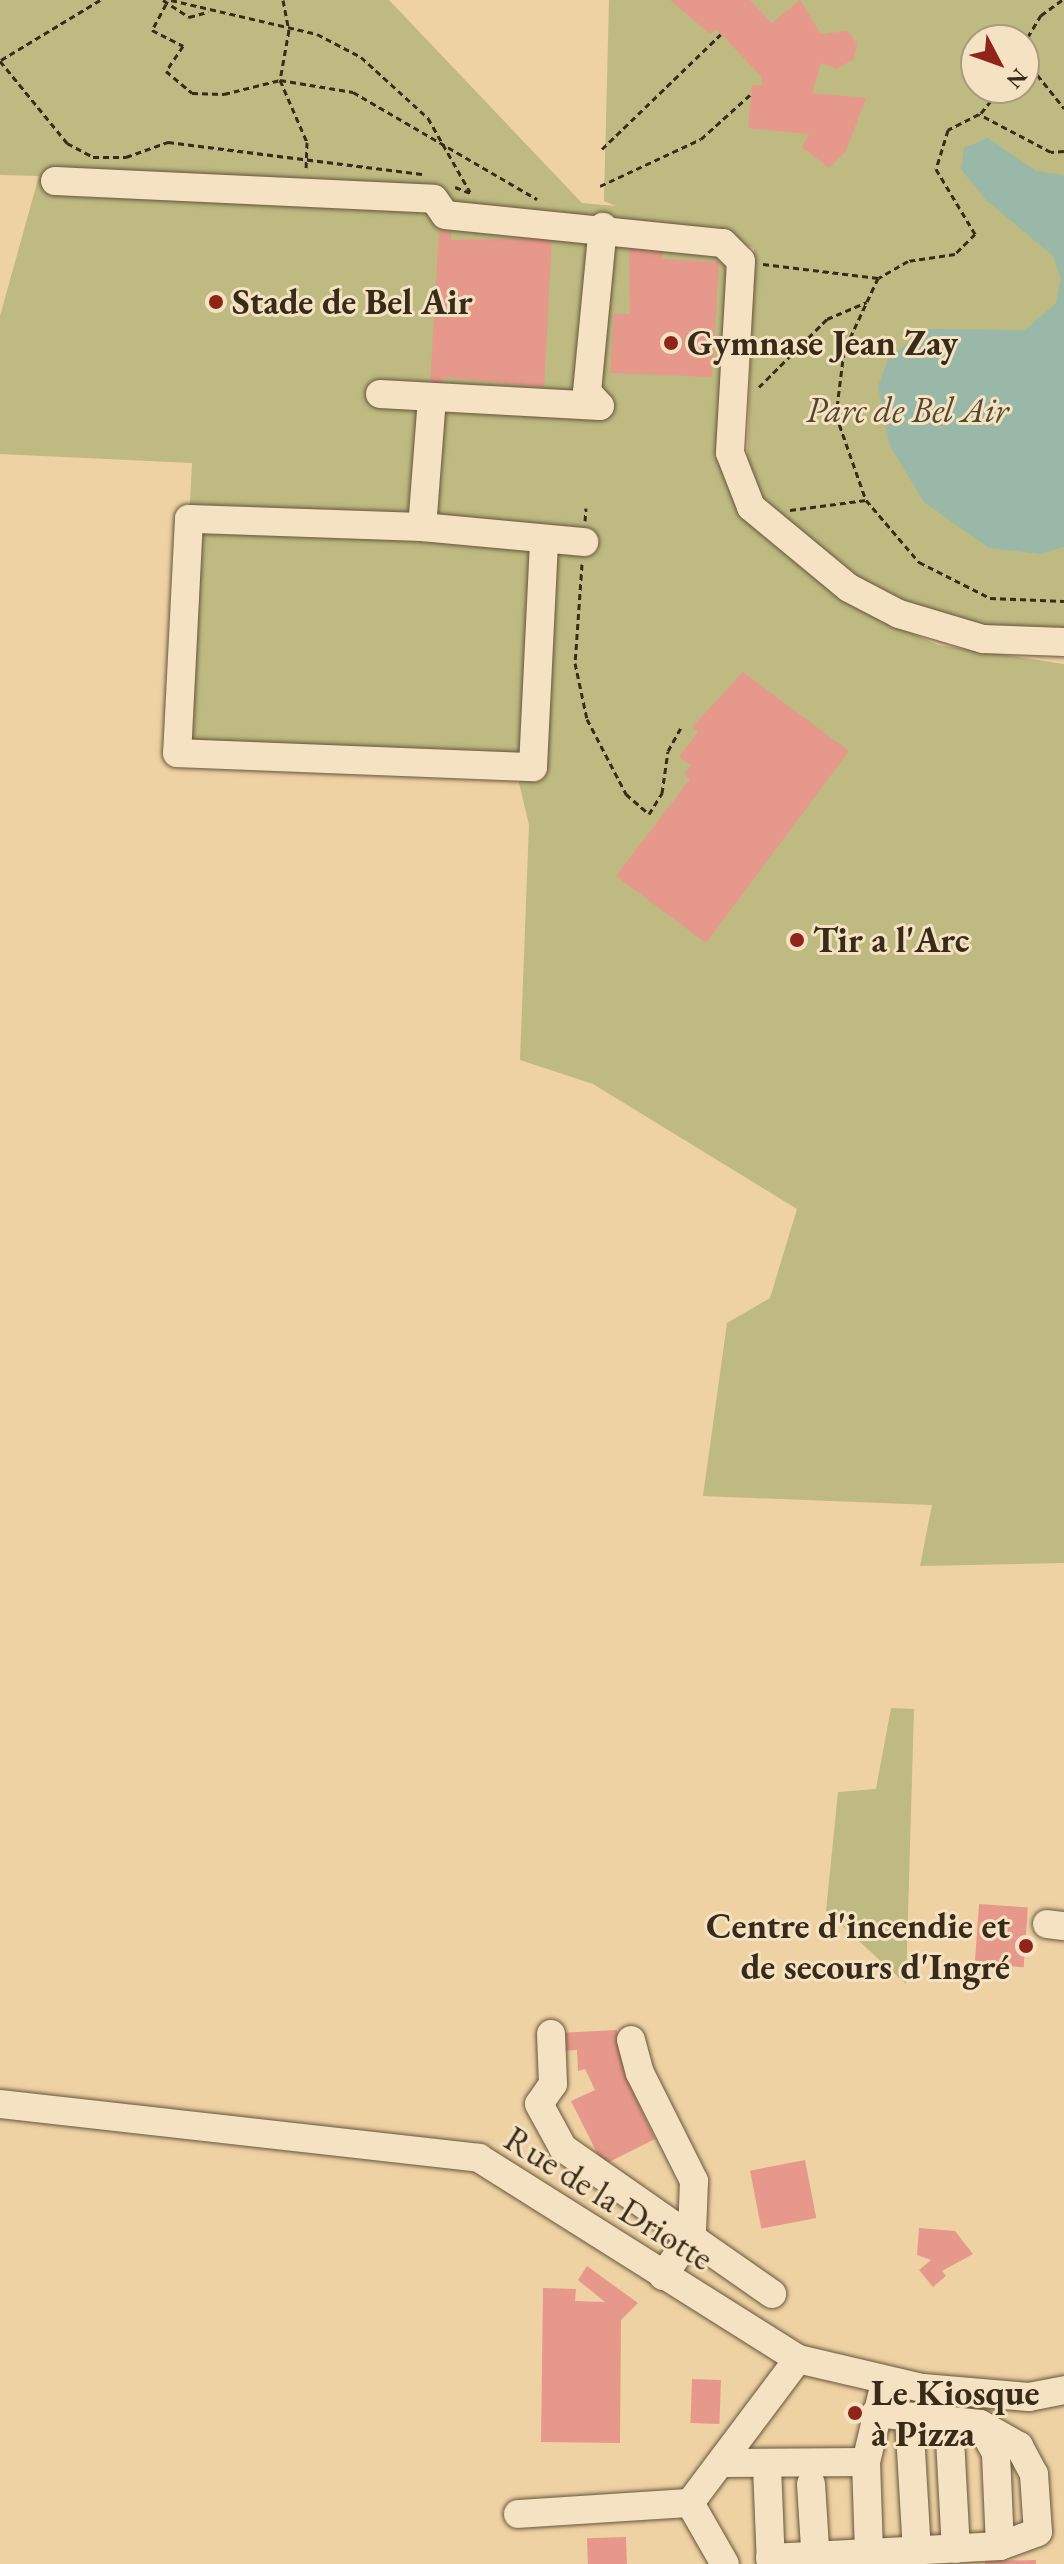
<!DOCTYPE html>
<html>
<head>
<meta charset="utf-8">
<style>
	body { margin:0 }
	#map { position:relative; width:1064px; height:2564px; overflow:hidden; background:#eed2a3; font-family:"EB Garamond",serif }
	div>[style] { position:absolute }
	.green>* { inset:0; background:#beba81 }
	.water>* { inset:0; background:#99b8a7 }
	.building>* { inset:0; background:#e6998a; transform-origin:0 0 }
	.path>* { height:3px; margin-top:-1.5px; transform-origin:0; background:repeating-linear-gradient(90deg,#392b1a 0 6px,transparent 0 10px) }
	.roads { filter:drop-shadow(0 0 2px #66553c) drop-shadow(0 0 2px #66553c) }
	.minor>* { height:28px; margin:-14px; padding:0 14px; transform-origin:14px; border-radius:14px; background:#f4e2c3 }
	.dots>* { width:22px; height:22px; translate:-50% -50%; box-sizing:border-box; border:4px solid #f4e2c3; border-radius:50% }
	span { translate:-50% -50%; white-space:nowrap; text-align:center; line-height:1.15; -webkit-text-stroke:6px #f4e2c3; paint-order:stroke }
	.poi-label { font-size:36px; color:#392b1a; font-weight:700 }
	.left { translate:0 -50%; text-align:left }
	.right { translate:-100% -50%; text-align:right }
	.park-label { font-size:36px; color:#54482f; font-style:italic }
	.street-label { font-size:36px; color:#392b1a }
	.north { position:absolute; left:960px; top:24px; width:80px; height:80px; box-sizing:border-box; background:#f4e2c3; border:2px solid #a9997f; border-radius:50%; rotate:131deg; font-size:22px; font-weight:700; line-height:32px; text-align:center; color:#392b1a }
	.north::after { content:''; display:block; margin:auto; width:28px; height:36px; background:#8f2418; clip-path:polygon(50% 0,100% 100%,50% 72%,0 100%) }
</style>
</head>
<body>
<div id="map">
	<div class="green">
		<i style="clip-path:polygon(evenodd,0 0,389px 0,582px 203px,616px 206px,604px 201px,609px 0,1064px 0,1064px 642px,925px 624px,766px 521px,747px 471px,754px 248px,740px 243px,718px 440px,752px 522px,886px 622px,938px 645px,1064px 664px,1064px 1563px,920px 1566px,932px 1505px,703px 1496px,727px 1323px,770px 1298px,797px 1209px,593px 1084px,520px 1060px,529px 825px,515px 766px,177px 753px,192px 463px,0 454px,0 316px,39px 176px,0 175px,0 0,976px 40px,1024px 40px,1024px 88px,976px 88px,976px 40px)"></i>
		<i style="clip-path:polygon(891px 1708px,914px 1709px,906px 1984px,826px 1911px,838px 1792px,876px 1789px)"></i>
	</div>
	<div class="water">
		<i style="clip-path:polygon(988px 138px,1036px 171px,1064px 175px,1064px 547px,1041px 554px,989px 548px,924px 502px,890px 446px,878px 386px,889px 357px,926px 329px,1025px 330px,1056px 303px,1061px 278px,1053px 256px,986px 200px,961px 169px,964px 148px)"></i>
	</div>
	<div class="building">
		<i style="clip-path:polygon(670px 0,750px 0,772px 23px,800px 0,821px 34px,848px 31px,857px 44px,854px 59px,837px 69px,821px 63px,812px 93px,866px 98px,846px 151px,829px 168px,802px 147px,809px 134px,748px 128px,752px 85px,762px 86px,762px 77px,716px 29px,710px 34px)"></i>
		<i style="clip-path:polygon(439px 231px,451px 232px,451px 240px,552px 238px,544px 387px,443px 377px,442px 388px,430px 387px)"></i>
		<i style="clip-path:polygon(629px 242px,663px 244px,662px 259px,719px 262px,712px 377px,610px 373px,614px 314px,630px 314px)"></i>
		<i style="clip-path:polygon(743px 672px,849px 751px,706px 943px,616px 876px,690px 779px,684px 774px,691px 765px,679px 757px,698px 732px,692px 727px)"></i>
		<i style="left:979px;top:1904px;width:49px;height:60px;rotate:4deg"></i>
		<i style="clip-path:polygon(617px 2030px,625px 2075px,655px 2139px,603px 2165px,571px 2101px,595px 2090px,585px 2069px,578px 2071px,577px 2050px,558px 2051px,558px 2033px)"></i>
		<i style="left:805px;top:2160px;width:59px;height:56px;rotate:79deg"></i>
		<i style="clip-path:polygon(919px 2228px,955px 2231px,973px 2254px,942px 2271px,946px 2276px,933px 2287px,919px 2270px,931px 2260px,917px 2255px)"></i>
		<i style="clip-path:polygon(587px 2266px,638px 2303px,621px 2320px,620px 2443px,541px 2442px,543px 2288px,576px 2289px,575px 2301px,605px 2302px,578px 2280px)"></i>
		<i style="left:692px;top:2379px;width:29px;height:44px;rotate:2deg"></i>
		<i style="left:626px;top:2537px;width:27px;height:39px;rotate:88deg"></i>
		<i style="clip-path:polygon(1036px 2560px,1036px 2564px,985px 2564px,985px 2561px)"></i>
	</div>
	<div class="path">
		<i style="left:163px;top:0;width:31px;rotate:33deg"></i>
		<i style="left:189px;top:17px;width:20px;rotate:-15deg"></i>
		<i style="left:171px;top:0;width:150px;rotate:13.1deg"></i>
		<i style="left:317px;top:34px;width:50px;rotate:27.6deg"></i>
		<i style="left:361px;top:57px;width:91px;rotate:42.3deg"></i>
		<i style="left:428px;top:118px;width:85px;rotate:60.4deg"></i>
		<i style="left:283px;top:0;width:31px;rotate:79deg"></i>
		<i style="left:289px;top:30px;width:51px;rotate:100.2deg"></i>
		<i style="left:280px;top:80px;width:68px;rotate:66.5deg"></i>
		<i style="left:307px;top:142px;width:26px;rotate:92deg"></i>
		<i style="left:1062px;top:0;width:26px;rotate:144deg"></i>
		<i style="left:1041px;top:15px;width:29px;rotate:121deg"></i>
		<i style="left:1026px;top:40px;width:27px;rotate:80deg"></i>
		<i style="left:1031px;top:67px;width:53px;rotate:51.2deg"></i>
		<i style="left:166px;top:4px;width:30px;rotate:118deg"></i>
		<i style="left:152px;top:30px;width:35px;rotate:27deg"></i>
		<i style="left:183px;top:46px;width:30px;rotate:124deg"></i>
		<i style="left:166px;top:71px;width:34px;rotate:40deg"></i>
		<i style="left:192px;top:93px;width:32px;rotate:2deg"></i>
		<i style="left:224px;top:94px;width:58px;rotate:-14deg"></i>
		<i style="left:280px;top:80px;width:74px;rotate:9.3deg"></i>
		<i style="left:353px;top:92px;width:213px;rotate:30.2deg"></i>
		<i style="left:1px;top:60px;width:116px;rotate:-31.2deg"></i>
		<i style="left:0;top:61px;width:106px;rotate:50.7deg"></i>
		<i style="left:67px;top:143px;width:30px;rotate:28deg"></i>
		<i style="left:93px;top:157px;width:33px"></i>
		<i style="left:126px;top:157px;width:45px;rotate:-19.7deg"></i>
		<i style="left:168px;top:142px;width:256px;rotate:7.2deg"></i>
		<i style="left:981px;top:113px;width:32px;rotate:-51deg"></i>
		<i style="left:602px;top:149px;width:165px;rotate:-44deg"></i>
		<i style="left:1064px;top:151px;width:13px;rotate:176deg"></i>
		<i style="left:1051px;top:152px;width:81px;rotate:-152.2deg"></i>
		<i style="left:979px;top:114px;width:35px;rotate:153deg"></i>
		<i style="left:948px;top:130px;width:41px;rotate:107.1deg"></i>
		<i style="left:936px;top:169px;width:76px;rotate:59deg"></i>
		<i style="left:975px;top:234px;width:28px;rotate:135deg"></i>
		<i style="left:955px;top:254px;width:48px;rotate:171.5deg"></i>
		<i style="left:908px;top:261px;width:34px;rotate:150deg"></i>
		<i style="left:878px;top:278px;width:81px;rotate:115deg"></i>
		<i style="left:844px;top:351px;width:64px;rotate:97.1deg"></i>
		<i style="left:836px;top:415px;width:90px;rotate:70.6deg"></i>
		<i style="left:866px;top:500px;width:82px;rotate:49.5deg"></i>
		<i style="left:919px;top:562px;width:80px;rotate:26.9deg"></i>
		<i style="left:990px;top:598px;width:74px;rotate:2.3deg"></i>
		<i style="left:600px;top:186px;width:111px;rotate:-25deg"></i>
		<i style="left:701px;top:139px;width:67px;rotate:-42deg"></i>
		<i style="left:455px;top:187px;width:17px;rotate:21deg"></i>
		<i style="left:763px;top:264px;width:116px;rotate:6.9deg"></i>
		<i style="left:759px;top:387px;width:96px;rotate:-45deg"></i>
		<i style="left:827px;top:319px;width:43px;rotate:-23deg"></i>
		<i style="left:790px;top:510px;width:77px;rotate:-7.5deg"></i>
		<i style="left:585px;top:521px;width:13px;rotate:-86deg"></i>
		<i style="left:582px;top:564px;width:99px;rotate:94deg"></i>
		<i style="left:575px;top:663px;width:57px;rotate:77.9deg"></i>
		<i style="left:587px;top:719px;width:85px;rotate:62.5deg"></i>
		<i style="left:626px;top:794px;width:30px;rotate:41deg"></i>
		<i style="left:649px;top:814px;width:25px;rotate:-58deg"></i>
		<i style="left:662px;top:793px;width:42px;rotate:-81.9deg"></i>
		<i style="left:668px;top:751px;width:26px;rotate:-61deg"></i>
	</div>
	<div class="roads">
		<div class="minor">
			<i style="left:55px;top:181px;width:379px;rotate:2.7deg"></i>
			<i style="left:434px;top:199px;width:19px;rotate:55deg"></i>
			<i style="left:445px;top:215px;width:279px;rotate:5.8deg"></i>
			<i style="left:723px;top:243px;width:25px;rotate:45deg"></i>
			<i style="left:741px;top:261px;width:192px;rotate:93.3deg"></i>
			<i style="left:730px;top:453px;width:58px;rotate:68.7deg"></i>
			<i style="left:751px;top:507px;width:127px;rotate:39.6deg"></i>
			<i style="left:849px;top:588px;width:56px;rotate:27.5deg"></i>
			<i style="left:899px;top:614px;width:88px;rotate:16.6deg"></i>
			<i style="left:983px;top:639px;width:81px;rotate:2.1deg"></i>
			<i style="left:380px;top:394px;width:220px;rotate:3.1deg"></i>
			<i style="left:432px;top:398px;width:129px;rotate:94.4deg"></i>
			<i style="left:422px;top:527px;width:233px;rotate:-178deg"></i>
			<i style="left:189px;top:519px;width:234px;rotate:92.9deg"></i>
			<i style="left:177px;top:753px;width:356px;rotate:2.3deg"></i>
			<i style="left:533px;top:767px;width:227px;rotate:-87.2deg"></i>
			<i style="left:600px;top:406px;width:19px;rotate:-133deg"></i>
			<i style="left:587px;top:392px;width:166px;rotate:-84.5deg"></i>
			<i style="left:422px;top:527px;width:163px;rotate:5.3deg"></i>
			<i style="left:1047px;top:1924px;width:17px;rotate:7deg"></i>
			<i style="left:551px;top:2034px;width:50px;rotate:87.7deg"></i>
			<i style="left:553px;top:2084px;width:24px;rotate:125deg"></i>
			<i style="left:539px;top:2104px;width:50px;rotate:61.4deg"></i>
			<i style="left:563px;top:2148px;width:255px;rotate:34.9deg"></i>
			<i style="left:631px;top:2040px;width:34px;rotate:75deg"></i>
			<i style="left:640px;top:2073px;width:121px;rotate:63.4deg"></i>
			<i style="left:694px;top:2181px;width:53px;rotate:92.2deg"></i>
			<i style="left:692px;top:2234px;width:51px;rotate:124.6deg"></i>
			<i style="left:0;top:2104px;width:482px;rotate:6.4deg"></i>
			<i style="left:479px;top:2158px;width:377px;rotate:32.2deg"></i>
			<i style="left:798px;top:2359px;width:128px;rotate:13.1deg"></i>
			<i style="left:923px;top:2388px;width:106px;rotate:4.9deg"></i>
			<i style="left:1029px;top:2397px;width:36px;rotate:-11deg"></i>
			<i style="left:909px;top:2417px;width:134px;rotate:86.6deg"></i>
			<i style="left:949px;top:2421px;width:128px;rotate:86.9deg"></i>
			<i style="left:980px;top:2424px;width:45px;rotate:29.4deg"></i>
			<i style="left:1019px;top:2446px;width:32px;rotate:62deg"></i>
			<i style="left:1034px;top:2474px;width:58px;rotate:86.1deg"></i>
			<i style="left:1038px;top:2532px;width:40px;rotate:159.8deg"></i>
			<i style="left:866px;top:2462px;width:91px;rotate:88.1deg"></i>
			<i style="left:869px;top:2553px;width:131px;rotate:-3.1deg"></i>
			<i style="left:1000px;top:2546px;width:93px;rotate:-92.5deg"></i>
			<i style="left:996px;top:2453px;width:33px;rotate:-119deg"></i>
			<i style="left:980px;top:2424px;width:105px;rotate:-174deg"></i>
			<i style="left:725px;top:2463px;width:141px;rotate:-0.4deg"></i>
			<i style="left:866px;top:2462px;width:69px;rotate:-76.6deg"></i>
			<i style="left:767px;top:2466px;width:98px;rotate:87.7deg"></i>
			<i style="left:811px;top:2484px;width:80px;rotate:86.4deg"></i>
			<i style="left:690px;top:2503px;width:70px;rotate:60.2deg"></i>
			<i style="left:518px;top:2514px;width:172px;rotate:-3.7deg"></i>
			<i style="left:690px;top:2503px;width:180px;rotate:-53.1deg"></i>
			<i style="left:770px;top:2558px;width:99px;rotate:-2.9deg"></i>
		</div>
	</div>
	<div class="dots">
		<i style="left:216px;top:302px;background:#8f2418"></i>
		<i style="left:671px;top:343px;background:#8f2418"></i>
		<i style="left:797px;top:940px;background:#8f2418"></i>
		<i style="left:1026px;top:1946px;background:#8f2418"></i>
		<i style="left:855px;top:2413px;background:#8f2418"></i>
	</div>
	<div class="poi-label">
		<span class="left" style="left:232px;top:302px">Stade de Bel Air</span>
		<span class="left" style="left:687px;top:343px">Gymnase Jean Zay</span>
		<span class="left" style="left:813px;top:940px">Tir a l'Arc</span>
		<span class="right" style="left:1010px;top:1946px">Centre d'incendie et<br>de secours d'Ingré</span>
		<span class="left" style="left:871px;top:2413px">Le Kiosque<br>à Pizza</span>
	</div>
	<div class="park-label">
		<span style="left:907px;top:410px">Parc de Bel Air</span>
	</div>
	<div class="street-label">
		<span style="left:609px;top:2198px;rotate:32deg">Rue de la Driotte</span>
	</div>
	<div class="north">N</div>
</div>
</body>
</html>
